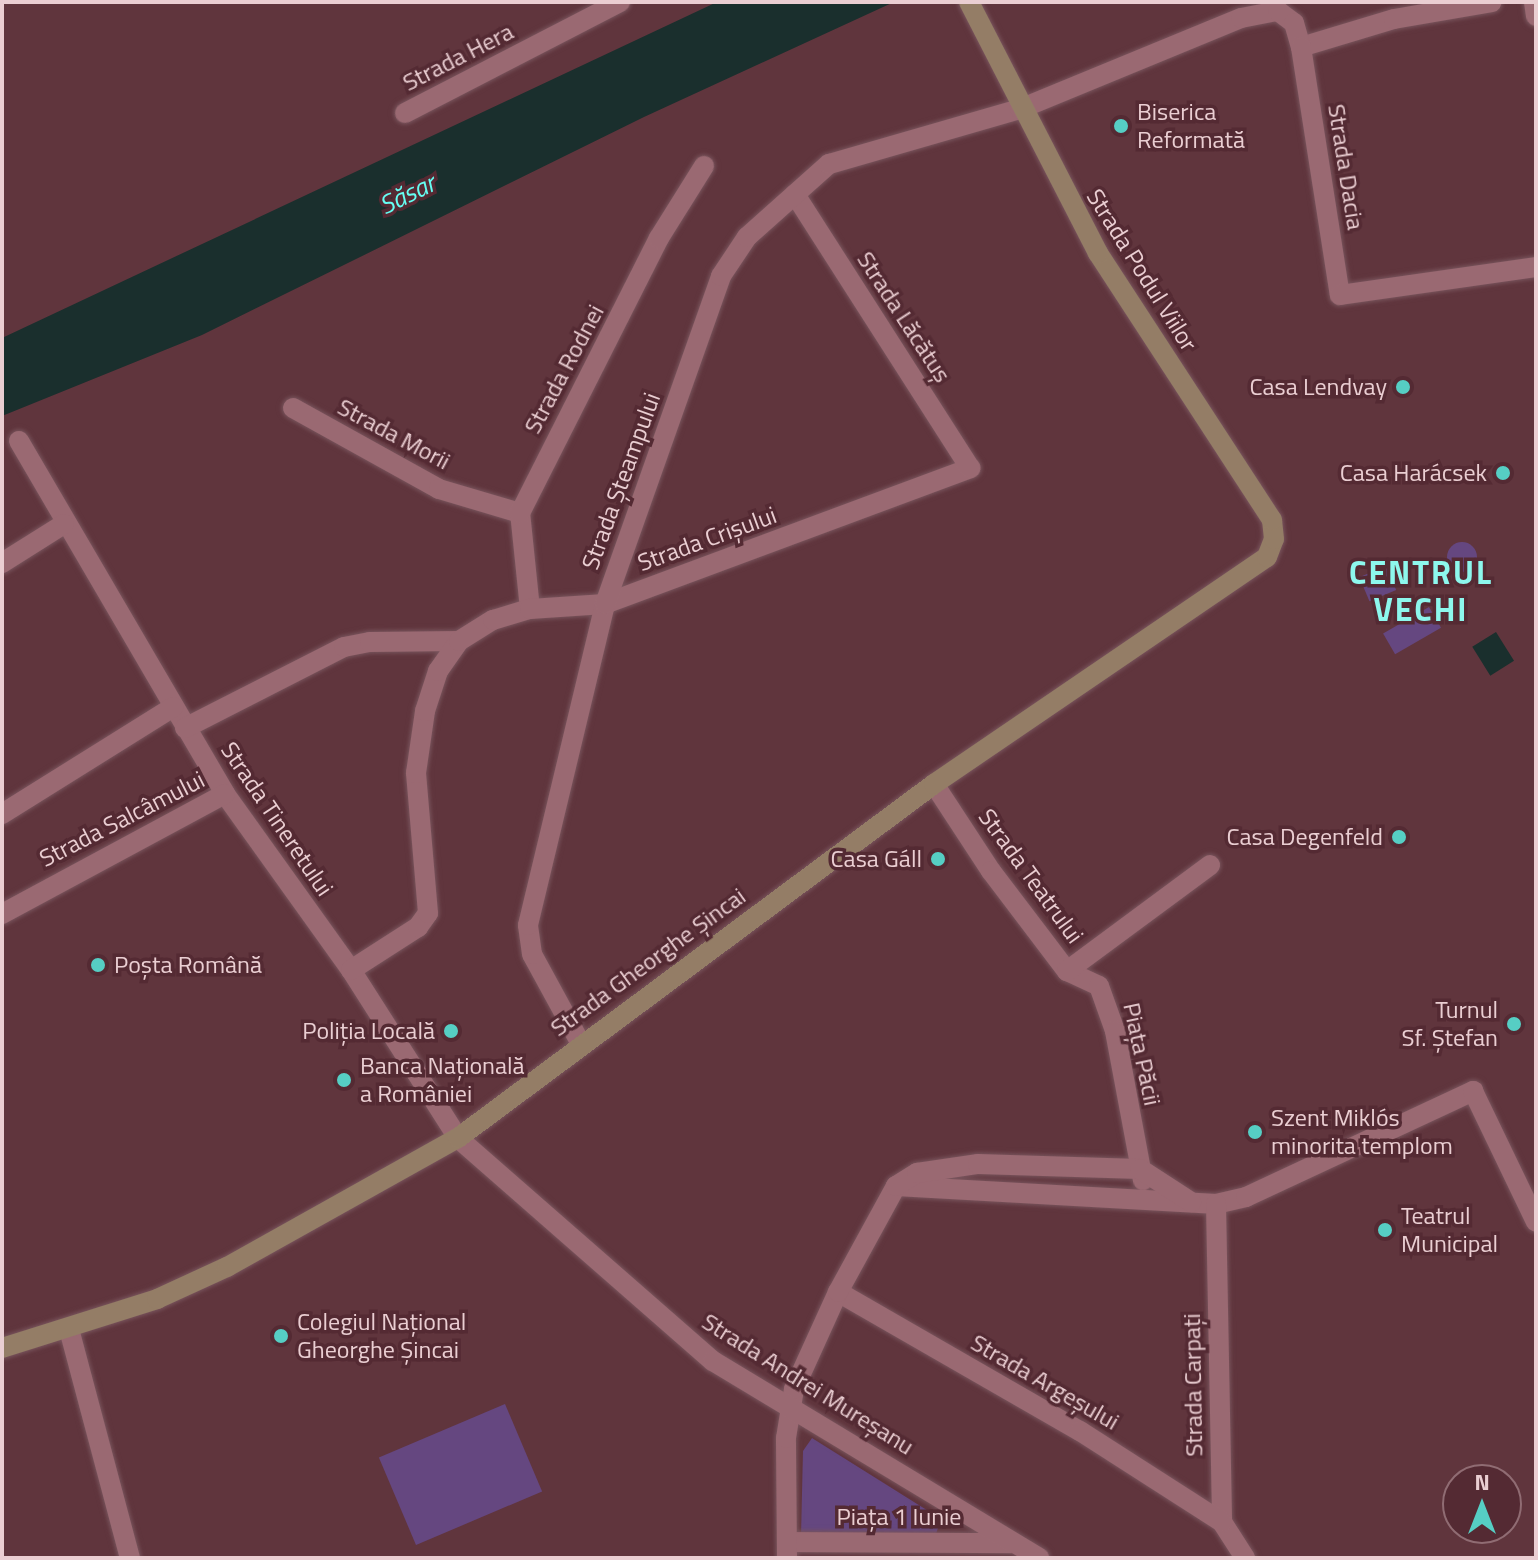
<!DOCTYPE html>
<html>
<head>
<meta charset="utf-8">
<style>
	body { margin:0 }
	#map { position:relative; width:1538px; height:1560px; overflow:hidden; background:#60353d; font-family:"Titillium Web",sans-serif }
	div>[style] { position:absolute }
	.green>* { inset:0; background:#654780; transform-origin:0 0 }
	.round { border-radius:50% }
	.water>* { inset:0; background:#1a2f2d; transform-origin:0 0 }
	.roads { filter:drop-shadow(0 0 2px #78545c) drop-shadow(0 0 2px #78545c) }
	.minor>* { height:20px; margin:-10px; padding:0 10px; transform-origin:10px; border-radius:10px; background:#9a6972 }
	.tertiary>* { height:20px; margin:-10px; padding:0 10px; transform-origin:10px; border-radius:10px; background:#9a6972 }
	.secondary>* { height:20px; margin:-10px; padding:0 10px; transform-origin:10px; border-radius:10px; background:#947d66 }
	.dots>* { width:22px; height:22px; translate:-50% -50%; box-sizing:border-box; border:4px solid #542a33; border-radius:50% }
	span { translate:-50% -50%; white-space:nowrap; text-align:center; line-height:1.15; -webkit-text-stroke:7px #542a33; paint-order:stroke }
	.street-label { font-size:24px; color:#eaced2 }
	.poi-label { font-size:24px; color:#eaced2 }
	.left { translate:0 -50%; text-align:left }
	.right { translate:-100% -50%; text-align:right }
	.water-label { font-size:26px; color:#65fef2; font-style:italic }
	.district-label { font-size:32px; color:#8df7ed; font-weight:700; letter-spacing:2px }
	.frame { position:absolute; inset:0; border:4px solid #eaced2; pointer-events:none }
	.north { position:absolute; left:1442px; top:1464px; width:80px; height:80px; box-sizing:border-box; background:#542a33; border:2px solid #906c73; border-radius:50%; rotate:0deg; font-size:22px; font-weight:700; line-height:32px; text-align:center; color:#eaced2 }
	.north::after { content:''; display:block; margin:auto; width:28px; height:36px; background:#56cec4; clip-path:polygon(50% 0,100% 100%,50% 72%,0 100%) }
</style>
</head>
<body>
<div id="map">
	<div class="green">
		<i class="round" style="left:1447px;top:542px;width:30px;height:30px"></i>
		<i style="left:1386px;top:566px;width:26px;height:29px;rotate:67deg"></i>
		<i style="left:1429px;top:607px;width:24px;height:53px;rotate:60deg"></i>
		<i style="left:505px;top:1404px;width:95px;height:137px;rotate:67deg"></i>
		<i style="clip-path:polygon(812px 1438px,941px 1519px,935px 1537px,801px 1535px,803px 1451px)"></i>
	</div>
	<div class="water">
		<i style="clip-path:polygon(717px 2px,894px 2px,644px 117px,202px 335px,2px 416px,2px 338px)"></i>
		<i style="left:1496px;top:632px;width:34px;height:28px;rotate:58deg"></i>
	</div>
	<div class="roads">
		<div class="minor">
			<i style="left:1534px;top:2px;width:14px;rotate:82deg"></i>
			<i style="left:1301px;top:47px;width:97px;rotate:-16.8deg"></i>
			<i style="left:1394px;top:19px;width:99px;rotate:-9.8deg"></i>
			<i style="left:405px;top:113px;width:242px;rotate:-27.3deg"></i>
			<i style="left:293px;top:408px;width:167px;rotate:29deg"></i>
			<i style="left:439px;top:489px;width:84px;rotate:16.5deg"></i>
			<i style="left:19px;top:441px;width:409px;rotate:59.7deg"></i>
			<i style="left:225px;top:794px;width:216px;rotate:54.4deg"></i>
			<i style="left:351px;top:970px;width:199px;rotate:57.5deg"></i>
			<i style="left:2px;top:563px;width:73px;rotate:-32.2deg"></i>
			<i style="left:530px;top:609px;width:97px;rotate:-95.9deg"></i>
			<i style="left:520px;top:513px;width:308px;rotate:-63.2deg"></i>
			<i style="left:659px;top:238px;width:85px;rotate:-58deg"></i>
			<i style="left:185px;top:728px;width:178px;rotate:-27deg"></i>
			<i style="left:344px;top:647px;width:26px;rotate:-11deg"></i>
			<i style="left:370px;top:642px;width:89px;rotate:-0.6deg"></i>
			<i style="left:934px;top:784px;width:104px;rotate:56.8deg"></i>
			<i style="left:991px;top:871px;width:126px;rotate:52.8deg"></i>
			<i style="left:1067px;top:971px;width:35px;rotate:25deg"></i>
			<i style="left:1099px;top:986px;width:48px;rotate:70.4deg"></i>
			<i style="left:1115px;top:1031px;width:152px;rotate:79.4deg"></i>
			<i style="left:2px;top:814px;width:202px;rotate:-32deg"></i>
			<i style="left:2px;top:914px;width:253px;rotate:-28.3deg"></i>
			<i style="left:351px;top:970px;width:80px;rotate:-32.7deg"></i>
			<i style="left:418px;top:927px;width:17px;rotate:-54deg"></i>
			<i style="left:428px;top:913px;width:141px;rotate:-94.9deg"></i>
			<i style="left:416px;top:773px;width:63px;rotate:-81.7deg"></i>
			<i style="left:425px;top:711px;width:42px;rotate:-72deg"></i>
			<i style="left:438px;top:671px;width:37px;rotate:-55deg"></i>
			<i style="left:459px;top:641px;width:40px;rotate:-32deg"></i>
			<i style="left:493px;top:620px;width:39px;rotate:-17deg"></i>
			<i style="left:530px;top:609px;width:75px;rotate:-3.8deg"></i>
			<i style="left:605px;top:604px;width:390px;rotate:-20.4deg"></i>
			<i style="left:970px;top:468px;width:325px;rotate:-122.6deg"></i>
			<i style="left:1067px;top:971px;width:178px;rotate:-36.5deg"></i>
			<i style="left:581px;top:1044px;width:102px;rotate:-118.6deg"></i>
			<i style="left:532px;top:954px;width:29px;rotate:-98deg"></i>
			<i style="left:528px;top:925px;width:330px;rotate:-76.5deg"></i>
			<i style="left:605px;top:604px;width:348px;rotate:-70.5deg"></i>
			<i style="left:721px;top:276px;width:47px;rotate:-56.3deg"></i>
			<i style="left:747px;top:237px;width:110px;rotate:-41.7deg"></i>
			<i style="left:829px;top:164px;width:199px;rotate:-16.1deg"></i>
			<i style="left:1020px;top:109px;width:239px;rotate:-22.4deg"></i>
			<i style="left:1241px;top:18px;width:38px;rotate:-11deg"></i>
			<i style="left:1278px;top:11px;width:20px;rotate:37deg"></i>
			<i style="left:1294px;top:23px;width:25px;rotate:74deg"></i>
			<i style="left:1301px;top:47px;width:251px;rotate:81.1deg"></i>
			<i style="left:1340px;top:295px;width:198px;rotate:-8.1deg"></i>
			<i style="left:896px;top:1186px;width:321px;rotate:3.2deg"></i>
			<i style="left:1216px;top:1204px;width:31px;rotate:-13deg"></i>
			<i style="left:1246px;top:1197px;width:251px;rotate:-25deg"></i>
			<i style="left:1473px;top:1091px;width:145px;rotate:64.3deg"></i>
			<i style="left:1216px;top:1204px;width:318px;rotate:88.9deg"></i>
			<i style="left:1222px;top:1522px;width:43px;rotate:57.4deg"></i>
			<i style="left:838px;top:1292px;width:279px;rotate:29.9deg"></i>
			<i style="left:1080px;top:1431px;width:169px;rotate:32.7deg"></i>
			<i style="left:69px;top:1329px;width:237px;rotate:75.1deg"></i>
			<i style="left:788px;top:1542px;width:223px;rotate:0.3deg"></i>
			<i style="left:787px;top:1558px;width:120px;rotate:-90.5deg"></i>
			<i style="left:786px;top:1438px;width:50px;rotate:-80.7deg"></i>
			<i style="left:794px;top:1389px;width:107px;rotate:-65.6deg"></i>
			<i style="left:838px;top:1292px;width:121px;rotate:-61.3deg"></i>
			<i style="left:896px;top:1186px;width:25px;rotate:-32deg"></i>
			<i style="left:917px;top:1173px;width:62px;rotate:-8.4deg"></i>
			<i style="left:978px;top:1164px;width:162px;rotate:1.8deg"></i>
			<i style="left:1140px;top:1169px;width:61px;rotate:32.9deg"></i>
		</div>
		<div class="tertiary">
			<i style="left:458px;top:1138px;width:339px;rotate:41.2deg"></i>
			<i style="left:713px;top:1361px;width:381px;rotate:31.1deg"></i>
		</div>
		<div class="secondary">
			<i style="left:2px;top:1348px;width:163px;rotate:-17.5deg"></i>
			<i style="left:157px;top:1299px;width:77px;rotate:-24.6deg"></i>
			<i style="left:227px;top:1267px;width:265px;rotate:-29.2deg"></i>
			<i style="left:458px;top:1138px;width:593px;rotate:-36.64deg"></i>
			<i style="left:934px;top:784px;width:403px;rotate:-34.3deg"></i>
			<i style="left:1267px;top:557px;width:19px;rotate:-69deg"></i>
			<i style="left:1274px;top:539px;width:19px;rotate:-96deg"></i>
			<i style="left:1272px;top:520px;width:319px;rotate:-123.1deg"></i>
			<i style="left:1098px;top:253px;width:282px;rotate:-117.2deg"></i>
		</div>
	</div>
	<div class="dots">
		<i style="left:1121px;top:126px;background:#56cec4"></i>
		<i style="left:1403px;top:387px;background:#56cec4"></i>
		<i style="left:1503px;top:473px;background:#56cec4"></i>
		<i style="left:1399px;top:837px;background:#56cec4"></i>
		<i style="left:938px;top:859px;background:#56cec4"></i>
		<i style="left:98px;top:965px;background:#56cec4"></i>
		<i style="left:1514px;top:1024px;background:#56cec4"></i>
		<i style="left:451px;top:1031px;background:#56cec4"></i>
		<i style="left:344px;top:1080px;background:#56cec4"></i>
		<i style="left:1255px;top:1132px;background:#56cec4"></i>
		<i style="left:1385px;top:1230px;background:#56cec4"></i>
		<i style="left:281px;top:1336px;background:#56cec4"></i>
	</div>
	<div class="street-label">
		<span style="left:458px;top:57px;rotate:-27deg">Strada Hera</span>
		<span style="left:1346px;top:167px;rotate:81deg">Strada Dacia</span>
		<span style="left:1142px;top:270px;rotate:58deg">Strada Podul Viilor</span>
		<span style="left:904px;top:317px;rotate:57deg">Strada Lăcătuș</span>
		<span style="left:564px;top:369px;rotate:-62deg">Strada Rodnei</span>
		<span style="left:394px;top:434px;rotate:28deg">Strada Morii</span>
		<span style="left:621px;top:481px;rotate:-70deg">Strada Șteampului</span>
		<span style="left:707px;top:539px;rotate:-20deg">Strada Crișului</span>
		<span style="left:122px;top:819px;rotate:-27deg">Strada Salcâmului</span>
		<span style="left:277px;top:819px;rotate:56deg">Strada Tineretului</span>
		<span style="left:1031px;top:876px;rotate:54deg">Strada Teatrului</span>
		<span style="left:648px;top:962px;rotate:-36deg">Strada Gheorghe Șincai</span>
		<span style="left:1142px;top:1054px;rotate:78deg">Piața Păcii</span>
		<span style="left:1045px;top:1382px;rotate:30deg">Strada Argeșului</span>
		<span style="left:808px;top:1384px;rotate:32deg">Strada Andrei Mureșanu</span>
		<span style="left:1193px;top:1385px;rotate:-91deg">Strada Carpați</span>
		<span style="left:899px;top:1517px">Piața 1 Iunie</span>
	</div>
	<div class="poi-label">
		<span class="left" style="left:1137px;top:126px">Biserica<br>Reformată</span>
		<span class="right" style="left:1387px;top:387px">Casa Lendvay</span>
		<span class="right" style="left:1487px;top:473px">Casa Harácsek</span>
		<span class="right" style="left:1383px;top:837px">Casa Degenfeld</span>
		<span class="right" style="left:922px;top:859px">Casa Gáll</span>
		<span class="left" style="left:114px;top:965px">Poșta Română</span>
		<span class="right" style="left:1498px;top:1024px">Turnul<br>Sf. Ștefan</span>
		<span class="right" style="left:435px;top:1031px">Poliția Locală</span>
		<span class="left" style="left:360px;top:1080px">Banca Națională<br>a României</span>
		<span class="left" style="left:1271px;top:1132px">Szent Miklós<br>minorita templom</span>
		<span class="left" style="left:1401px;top:1230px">Teatrul<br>Municipal</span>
		<span class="left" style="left:297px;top:1336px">Colegiul Național<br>Gheorghe Șincai</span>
	</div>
	<div class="water-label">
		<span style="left:407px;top:194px;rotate:-26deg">Săsar</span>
	</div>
	<div class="district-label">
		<span style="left:1421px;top:591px">CENTRUL<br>VECHI</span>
	</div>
	<div class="frame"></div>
	<div class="north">N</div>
</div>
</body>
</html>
